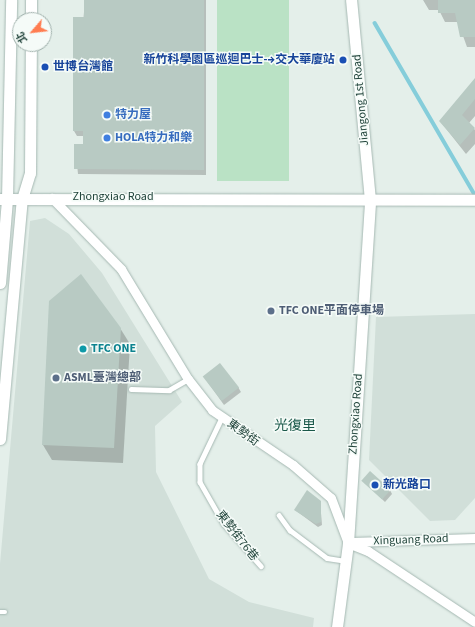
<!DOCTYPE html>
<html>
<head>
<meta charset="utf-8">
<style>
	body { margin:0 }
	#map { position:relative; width:475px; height:627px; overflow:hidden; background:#e4efea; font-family:"Source Sans 3","Noto Sans TC",sans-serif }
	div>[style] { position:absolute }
	.built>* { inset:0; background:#d1dfd9 }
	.green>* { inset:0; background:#bae2c5; transform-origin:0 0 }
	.shadow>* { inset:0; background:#0003 }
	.stream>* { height:3.5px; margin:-1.75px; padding:0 1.75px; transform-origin:1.75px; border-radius:1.75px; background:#85cdda }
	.building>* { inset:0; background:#b8cac3; transform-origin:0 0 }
	.roads { filter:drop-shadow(0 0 1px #a5b8b2) drop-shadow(0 0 1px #a5b8b2) }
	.service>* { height:4.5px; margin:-2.25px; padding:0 2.25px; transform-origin:2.25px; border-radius:2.25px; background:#fff }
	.minor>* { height:9px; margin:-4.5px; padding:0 4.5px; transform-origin:4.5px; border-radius:4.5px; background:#fff }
	.tertiary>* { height:11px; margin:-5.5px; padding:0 5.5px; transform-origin:5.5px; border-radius:5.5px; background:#fff }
	.dots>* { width:11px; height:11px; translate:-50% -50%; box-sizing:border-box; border:2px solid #f5fbf8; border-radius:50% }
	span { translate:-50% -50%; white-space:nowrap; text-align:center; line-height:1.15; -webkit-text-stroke:3px #f5fbf8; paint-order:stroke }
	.transit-label { font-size:12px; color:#164399; font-weight:700 }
	.right { translate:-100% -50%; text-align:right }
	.left { translate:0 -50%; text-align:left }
	.street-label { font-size:12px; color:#20433a }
	.shop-label { font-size:12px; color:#366cbe; font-weight:700 }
	.service-label { font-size:12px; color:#4e5e75; font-weight:700 }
	.culture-label { font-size:12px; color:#0d838f; font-weight:700 }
	.quarter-label { font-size:14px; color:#195849 }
	.north { position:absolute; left:12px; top:12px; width:40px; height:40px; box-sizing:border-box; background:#f5fbf8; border:1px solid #a0b1ac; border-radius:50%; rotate:242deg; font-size:11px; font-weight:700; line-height:16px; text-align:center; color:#20433a }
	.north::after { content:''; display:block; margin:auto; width:14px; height:18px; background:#ff7d51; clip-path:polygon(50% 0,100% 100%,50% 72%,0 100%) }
</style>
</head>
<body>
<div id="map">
	<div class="built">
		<i style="clip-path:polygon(45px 218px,69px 234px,102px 273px,182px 402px,155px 426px,156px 472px,209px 579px,249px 602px,314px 618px,313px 627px,0 627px,0 564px,30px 221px)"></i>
		<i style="clip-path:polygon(475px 314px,475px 498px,455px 520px,430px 521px,369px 460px,376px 317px)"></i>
	</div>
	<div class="green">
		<i style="left:217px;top:0;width:72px;height:181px"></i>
	</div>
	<div class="shadow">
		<i style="clip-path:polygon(85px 0,206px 0,206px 175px,78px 174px,75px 145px,84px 145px,84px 136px,77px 136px,74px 131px)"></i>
		<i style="clip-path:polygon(423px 0,475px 0,475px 47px,467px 47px,458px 22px,445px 22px,439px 10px,429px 10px)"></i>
		<i style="clip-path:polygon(475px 80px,475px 116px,469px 123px,475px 130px,475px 144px,466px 154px,440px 121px)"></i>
		<i style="clip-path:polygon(120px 328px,130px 344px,123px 463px,52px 460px,43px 445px)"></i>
		<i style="clip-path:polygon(204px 377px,238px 387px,241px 392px,224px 405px)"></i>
		<i style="clip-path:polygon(363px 481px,390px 490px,392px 494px,385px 502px)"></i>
		<i style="clip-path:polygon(320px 501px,322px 525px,318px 527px,295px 510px)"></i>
	</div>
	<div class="stream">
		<i style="left:375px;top:23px;width:199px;rotate:59.8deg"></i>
	</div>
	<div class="building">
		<i style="clip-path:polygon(84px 0,204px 0,204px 170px,74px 169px,74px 144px,83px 144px,83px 131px,73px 131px,73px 17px,84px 17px)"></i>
		<i style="clip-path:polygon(438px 0,475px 0,475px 37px,460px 37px,455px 13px,438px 13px)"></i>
		<i style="clip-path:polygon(475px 78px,475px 99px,462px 115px,475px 128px,460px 145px,439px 121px)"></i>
		<i style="clip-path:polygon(81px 274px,121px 328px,114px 448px,42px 445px,49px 301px)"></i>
		<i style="left:220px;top:363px;width:31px;height:22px;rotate:52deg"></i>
		<i style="left:370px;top:471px;width:28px;height:13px;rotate:42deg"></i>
		<i style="clip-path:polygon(307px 490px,321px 501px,321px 522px,316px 524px,294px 510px)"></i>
	</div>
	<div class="roads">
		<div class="service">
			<i style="left:131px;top:389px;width:38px;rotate:2deg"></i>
			<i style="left:169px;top:390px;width:22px;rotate:-30deg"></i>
			<i style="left:222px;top:418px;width:51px;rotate:115.6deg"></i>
			<i style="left:200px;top:464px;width:18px;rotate:90deg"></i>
			<i style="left:200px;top:482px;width:48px;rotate:60.3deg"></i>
			<i style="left:224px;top:524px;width:56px;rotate:48.6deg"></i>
			<i style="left:279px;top:515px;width:19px;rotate:54deg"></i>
			<i style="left:290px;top:530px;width:46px;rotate:37.1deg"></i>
			<i style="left:327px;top:558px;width:18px;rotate:9deg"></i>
			<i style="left:0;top:612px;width:5px"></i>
		</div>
		<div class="minor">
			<i style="left:52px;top:198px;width:99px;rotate:45.8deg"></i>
			<i style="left:121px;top:269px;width:129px;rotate:58.7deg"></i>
			<i style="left:188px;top:379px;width:39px;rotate:52deg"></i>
			<i style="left:212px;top:410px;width:98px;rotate:34.2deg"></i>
			<i style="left:293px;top:465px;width:50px;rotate:41deg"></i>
			<i style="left:331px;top:498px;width:48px;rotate:69.3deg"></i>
			<i style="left:348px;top:543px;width:22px;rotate:22deg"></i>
			<i style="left:368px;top:551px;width:128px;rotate:33.6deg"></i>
			<i style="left:352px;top:542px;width:123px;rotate:-1.9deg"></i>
		</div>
		<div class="tertiary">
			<i style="left:31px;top:20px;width:20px;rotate:-90deg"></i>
			<i style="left:0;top:199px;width:475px;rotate:0.1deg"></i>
			<i style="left:0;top:283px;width:84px;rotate:-85.2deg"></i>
			<i style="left:7px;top:199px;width:199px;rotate:-88.8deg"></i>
			<i style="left:0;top:439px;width:241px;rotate:-84.8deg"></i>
			<i style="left:22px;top:199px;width:27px;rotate:-73deg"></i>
			<i style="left:30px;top:173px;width:129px;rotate:-89.6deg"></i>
			<i style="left:337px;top:627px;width:85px;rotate:-82.5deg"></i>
			<i style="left:348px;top:543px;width:344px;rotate:-86.3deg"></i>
			<i style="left:370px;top:200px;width:201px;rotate:-95.4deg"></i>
		</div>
	</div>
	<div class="dots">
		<i style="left:343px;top:60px;background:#1a4fb4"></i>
		<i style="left:45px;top:67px;background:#1a4fb4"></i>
		<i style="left:107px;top:115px;background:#3f7fe0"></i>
		<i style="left:107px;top:138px;background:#3f7fe0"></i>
		<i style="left:271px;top:311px;background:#5c6f8a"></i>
		<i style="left:83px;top:349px;background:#0f9aa8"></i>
		<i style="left:56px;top:378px;background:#5c6f8a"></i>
		<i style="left:375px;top:485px;background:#1a4fb4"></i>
	</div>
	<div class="transit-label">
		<span class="right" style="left:335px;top:60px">新竹科學園區巡迴巴士-→交大華廈站</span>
		<span class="left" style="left:53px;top:67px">世博台灣館</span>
		<span class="left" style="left:383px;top:485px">新光路口</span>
	</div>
	<div class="street-label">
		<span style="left:361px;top:100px;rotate:-95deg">Jiangong 1st Road</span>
		<span style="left:113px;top:197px">Zhongxiao Road</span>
		<span style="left:356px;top:414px;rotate:-86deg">Zhongxiao Road</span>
		<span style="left:243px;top:433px;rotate:36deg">東勢街</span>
		<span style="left:237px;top:536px;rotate:52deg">東勢街76巷</span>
		<span style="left:411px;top:540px;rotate:-2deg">Xinguang Road</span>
	</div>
	<div class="shop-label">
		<span class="left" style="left:115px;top:115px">特力屋</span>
		<span class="left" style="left:115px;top:138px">HOLA特力和樂</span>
	</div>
	<div class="service-label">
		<span class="left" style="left:279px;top:311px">TFC ONE平面停車場</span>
		<span class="left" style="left:64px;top:378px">ASML臺灣總部</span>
	</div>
	<div class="culture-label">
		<span class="left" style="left:91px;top:349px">TFC ONE</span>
	</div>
	<div class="quarter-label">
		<span style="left:295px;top:426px">光復里</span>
	</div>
	<div class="north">北</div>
</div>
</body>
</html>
